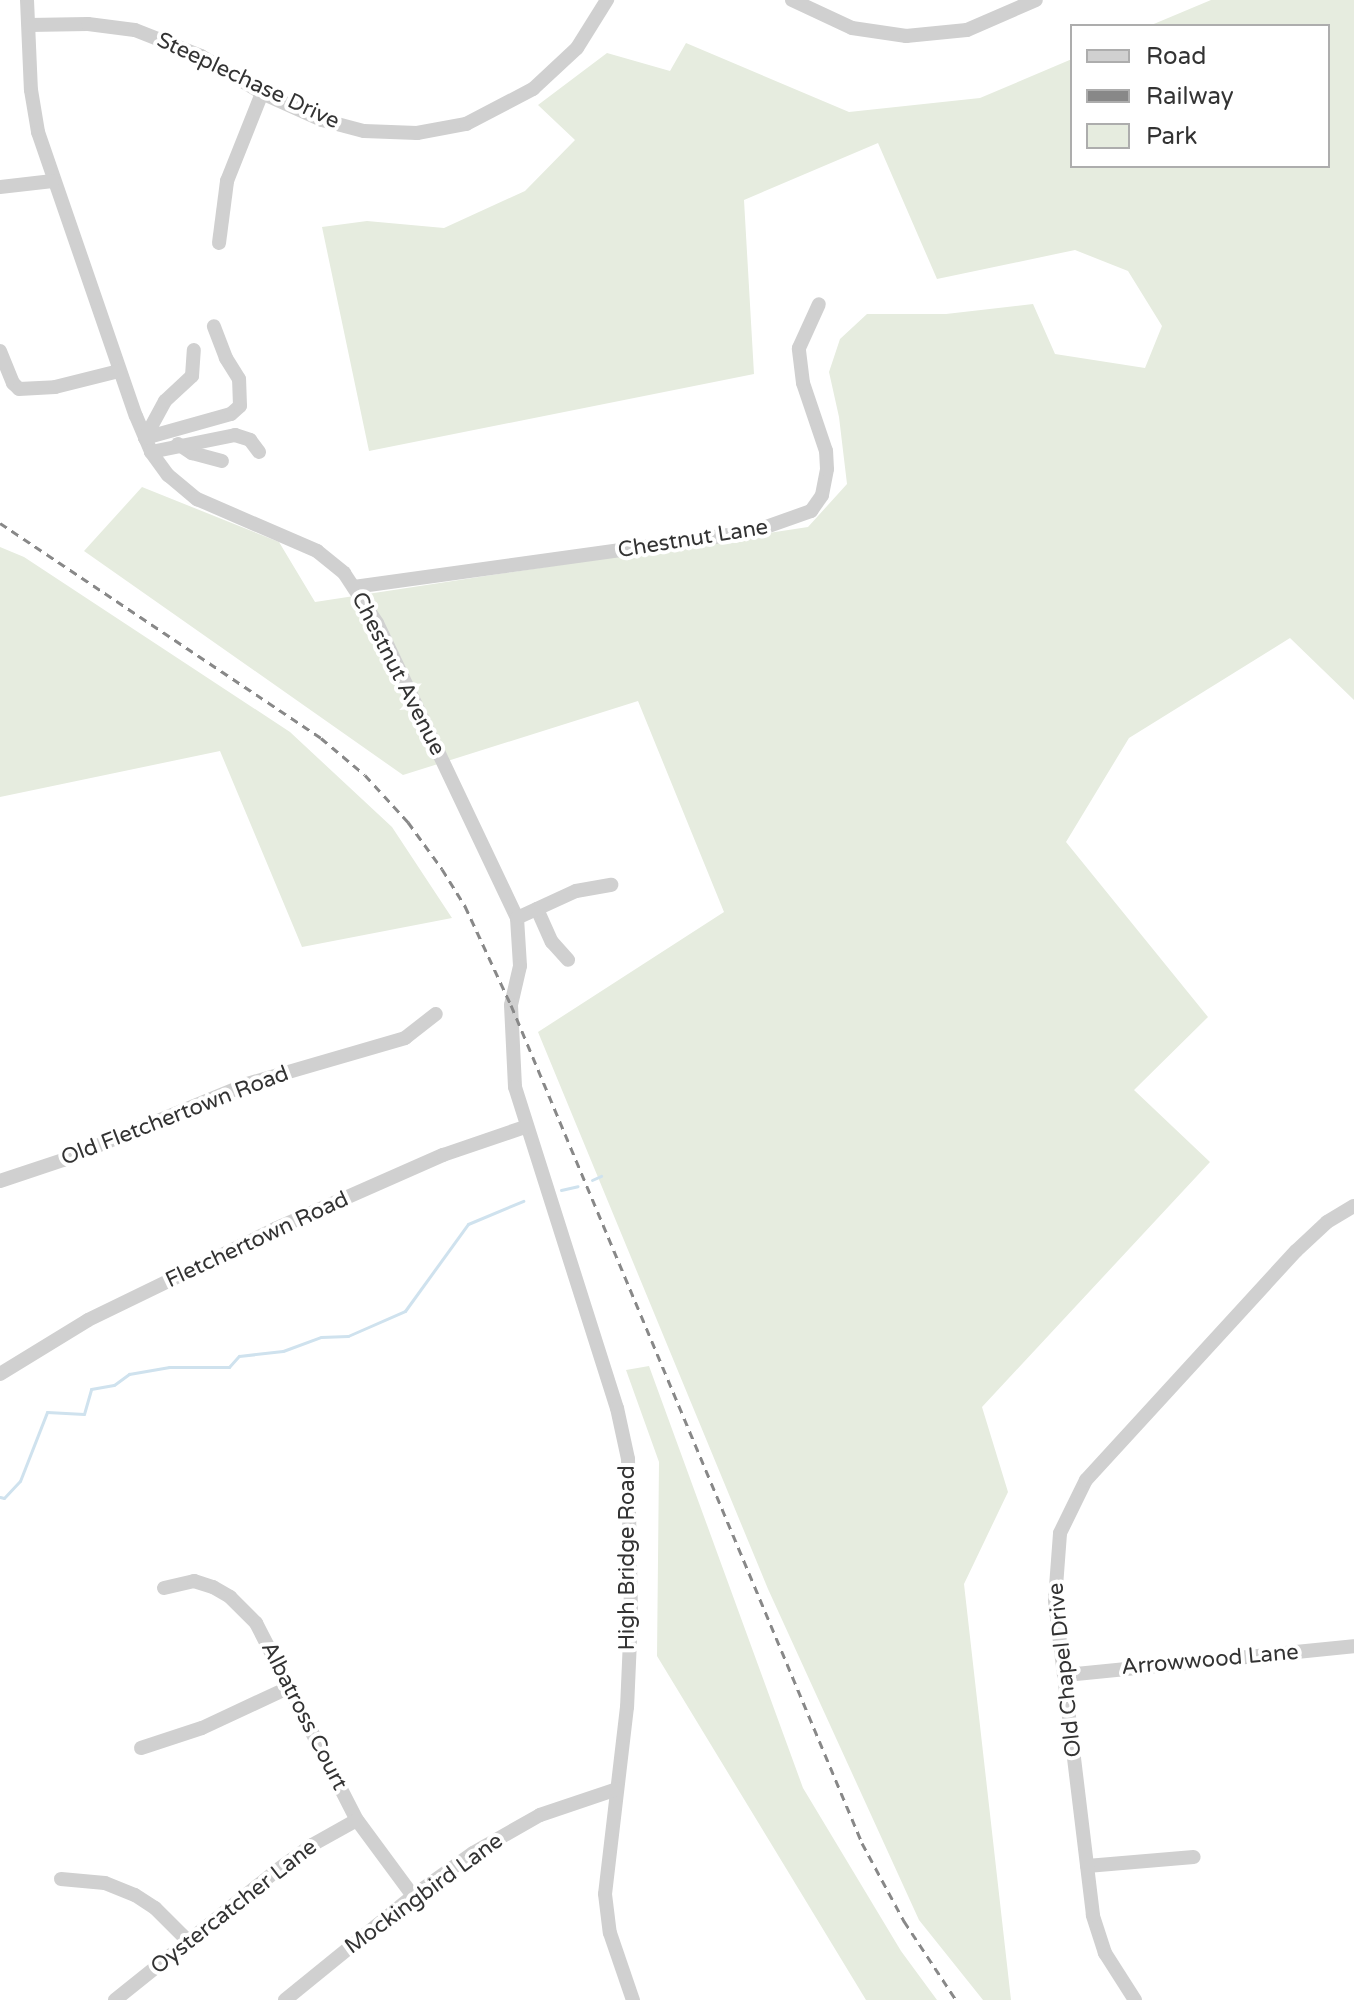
<!DOCTYPE html>
<html>
<head>
<meta charset="utf-8">
<style>
	body { margin:0 }
	#map { position:relative; width:1354px; height:2000px; overflow:hidden; background:#fff; font-family:"Varela Round",sans-serif }
	div>[style] { position:absolute }
	.green>* { inset:0; background:#e6ecdf }
	.stream>* { height:3px; margin:-1.5px; padding:0 1.5px; transform-origin:1.5px; border-radius:1.5px; background:#cfe2ee }
	.minor>* { height:14px; margin:-7px; padding:0 7px; transform-origin:7px; border-radius:7px; background:#d0d0d0 }
	.rail>* { height:3px; margin-top:-1.5px; transform-origin:0; background:repeating-linear-gradient(90deg,#888 0 8px,transparent 0 14px) }
	span { translate:-50% -50%; white-space:nowrap; text-align:center; line-height:1.15; -webkit-text-stroke:8px #fff; paint-order:stroke }
	.street-label { font-size:22px; color:#333 }
	.legend { position:absolute; left:1070px; top:24px; width:260px; height:144px; box-sizing:border-box; background:#fff; border:2px solid #adadad; margin:0; padding:10px 14px; list-style:none; font-size:24px; color:#333 }
	.legend li { display:flex; align-items:center; gap:16px; height:40px }
	.legend b { width:40px; border:2px solid #adadad }
</style>
</head>
<body>
<div id="map">
	<div class="green">
		<i style="clip-path:polygon(1211px 0,1354px 0,1354px 700px,1290px 638px,1129px 738px,1066px 842px,1208px 1017px,1134px 1090px,1210px 1162px,982px 1407px,1008px 1492px,964px 1584px,1011px 2000px,983px 2000px,919px 1920px,768px 1589px,538px 1032px,724px 912px,638px 701px,403px 775px,84px 551px,142px 487px,279px 542px,315px 602px,808px 527px,847px 484px,839px 417px,829px 372px,840px 339px,867px 314px,946px 314px,1033px 304px,1055px 354px,1145px 368px,1162px 326px,1128px 271px,1075px 250px,937px 279px,878px 143px,744px 200px,754px 374px,369px 451px,322px 227px,367px 221px,444px 228px,525px 191px,575px 140px,538px 105px,607px 53px,670px 71px,686px 43px,849px 112px,980px 98px,1072px 59px,1072px 166px,1328px 166px,1328px 26px,1149px 26px)"></i>
		<i style="clip-path:polygon(0 547px,24px 557px,290px 732px,392px 827px,452px 918px,302px 947px,220px 751px,0 797px)"></i>
		<i style="clip-path:polygon(649px 1366px,803px 1788px,901px 1951px,937px 2000px,866px 2000px,657px 1656px,659px 1462px,626px 1370px)"></i>
	</div>
	<div class="stream">
		<i style="left:592px;top:1180px;width:10px;rotate:-24deg"></i>
		<i style="left:561px;top:1190px;width:17px;rotate:-13deg"></i>
		<i style="left:0;top:1497px;width:4px;rotate:14deg"></i>
		<i style="left:4px;top:1498px;width:23px;rotate:-47deg"></i>
		<i style="left:20px;top:1481px;width:74px;rotate:-68.6deg"></i>
		<i style="left:47px;top:1412px;width:37px;rotate:3deg"></i>
		<i style="left:84px;top:1414px;width:26px;rotate:-74deg"></i>
		<i style="left:91px;top:1389px;width:23px;rotate:-10deg"></i>
		<i style="left:114px;top:1385px;width:19px;rotate:-36deg"></i>
		<i style="left:129px;top:1374px;width:41px;rotate:-9.9deg"></i>
		<i style="left:169px;top:1367px;width:60px"></i>
		<i style="left:229px;top:1367px;width:15px;rotate:-48deg"></i>
		<i style="left:239px;top:1356px;width:44px;rotate:-6.5deg"></i>
		<i style="left:283px;top:1351px;width:40px;rotate:-20.2deg"></i>
		<i style="left:321px;top:1337px;width:27px;rotate:-2deg"></i>
		<i style="left:348px;top:1336px;width:62px;rotate:-23.7deg"></i>
		<i style="left:405px;top:1311px;width:107px;rotate:-54.1deg"></i>
		<i style="left:468px;top:1224px;width:60px;rotate:-22.7deg"></i>
	</div>
	<div class="minor">
		<i style="left:27px;top:0;width:90px;rotate:87.5deg"></i>
		<i style="left:31px;top:90px;width:43px;rotate:80.5deg"></i>
		<i style="left:38px;top:132px;width:300px;rotate:71deg"></i>
		<i style="left:136px;top:416px;width:39px;rotate:67deg"></i>
		<i style="left:151px;top:452px;width:29px;rotate:54deg"></i>
		<i style="left:168px;top:475px;width:38px;rotate:40deg"></i>
		<i style="left:197px;top:499px;width:131px;rotate:23.4deg"></i>
		<i style="left:317px;top:551px;width:35px;rotate:39deg"></i>
		<i style="left:344px;top:573px;width:60px;rotate:56.6deg"></i>
		<i style="left:377px;top:623px;width:327px;rotate:64.6deg"></i>
		<i style="left:517px;top:918px;width:48px;rotate:86.4deg"></i>
		<i style="left:520px;top:966px;width:40px;rotate:103deg"></i>
		<i style="left:511px;top:1005px;width:82px;rotate:87.2deg"></i>
		<i style="left:515px;top:1087px;width:337px;rotate:72.4deg"></i>
		<i style="left:617px;top:1408px;width:52px;rotate:77.8deg"></i>
		<i style="left:628px;top:1459px;width:158px;rotate:88.9deg"></i>
		<i style="left:631px;top:1617px;width:90px;rotate:92.5deg"></i>
		<i style="left:627px;top:1707px;width:188px;rotate:96.7deg"></i>
		<i style="left:605px;top:1894px;width:39px;rotate:83deg"></i>
		<i style="left:610px;top:1933px;width:71px;rotate:71.1deg"></i>
		<i style="left:792px;top:0;width:66px;rotate:25deg"></i>
		<i style="left:852px;top:28px;width:55px;rotate:8.4deg"></i>
		<i style="left:906px;top:36px;width:61px;rotate:-5.6deg"></i>
		<i style="left:967px;top:30px;width:75px;rotate:-23.5deg"></i>
		<i style="left:29px;top:25px;width:59px;rotate:-1deg"></i>
		<i style="left:88px;top:24px;width:47px;rotate:7.3deg"></i>
		<i style="left:135px;top:30px;width:71px;rotate:21.5deg"></i>
		<i style="left:201px;top:56px;width:71px;rotate:31.2deg"></i>
		<i style="left:262px;top:93px;width:66px;rotate:24.2deg"></i>
		<i style="left:322px;top:120px;width:43px;rotate:14.7deg"></i>
		<i style="left:364px;top:131px;width:53px;rotate:2.2deg"></i>
		<i style="left:417px;top:133px;width:50px;rotate:-10.4deg"></i>
		<i style="left:466px;top:124px;width:76px;rotate:-27.6deg"></i>
		<i style="left:533px;top:89px;width:60px;rotate:-43deg"></i>
		<i style="left:577px;top:48px;width:57px;rotate:-58deg"></i>
		<i style="left:0;top:187px;width:53px;rotate:-6.5deg"></i>
		<i style="left:219px;top:243px;width:63px;rotate:-82.6deg"></i>
		<i style="left:227px;top:181px;width:95px;rotate:-68.3deg"></i>
		<i style="left:0;top:351px;width:35px;rotate:68deg"></i>
		<i style="left:13px;top:383px;width:8px;rotate:45deg"></i>
		<i style="left:19px;top:389px;width:36px;rotate:-3deg"></i>
		<i style="left:55px;top:387px;width:66px;rotate:-14deg"></i>
		<i style="left:145px;top:438px;width:89px;rotate:-15.6deg"></i>
		<i style="left:231px;top:414px;width:12px;rotate:-42deg"></i>
		<i style="left:240px;top:406px;width:27px;rotate:-92deg"></i>
		<i style="left:239px;top:379px;width:25px;rotate:-122deg"></i>
		<i style="left:226px;top:358px;width:34px;rotate:-111deg"></i>
		<i style="left:145px;top:438px;width:42px;rotate:-61.6deg"></i>
		<i style="left:165px;top:401px;width:37px;rotate:-43deg"></i>
		<i style="left:192px;top:376px;width:26px;rotate:-86deg"></i>
		<i style="left:178px;top:444px;width:17px;rotate:33deg"></i>
		<i style="left:192px;top:453px;width:31px;rotate:15deg"></i>
		<i style="left:151px;top:452px;width:86px;rotate:-11.4deg"></i>
		<i style="left:235px;top:435px;width:16px;rotate:18deg"></i>
		<i style="left:250px;top:440px;width:15px;rotate:53deg"></i>
		<i style="left:354px;top:587px;width:402px;rotate:-7.9deg"></i>
		<i style="left:752px;top:532px;width:63px;rotate:-19.6deg"></i>
		<i style="left:811px;top:511px;width:19px;rotate:-55deg"></i>
		<i style="left:822px;top:495px;width:26px;rotate:-79deg"></i>
		<i style="left:827px;top:469px;width:18px;rotate:-93deg"></i>
		<i style="left:826px;top:451px;width:72px;rotate:-108.7deg"></i>
		<i style="left:803px;top:383px;width:35px;rotate:-97deg"></i>
		<i style="left:799px;top:348px;width:48px;rotate:-65.6deg"></i>
		<i style="left:537px;top:909px;width:36px;rotate:66deg"></i>
		<i style="left:552px;top:942px;width:24px;rotate:48deg"></i>
		<i style="left:517px;top:918px;width:65px;rotate:-24.6deg"></i>
		<i style="left:576px;top:891px;width:36px;rotate:-10deg"></i>
		<i style="left:0;top:1181px;width:66px;rotate:-18.4deg"></i>
		<i style="left:63px;top:1160px;width:199px;rotate:-22.4deg"></i>
		<i style="left:247px;top:1084px;width:165px;rotate:-16.2deg"></i>
		<i style="left:405px;top:1038px;width:39px;rotate:-38deg"></i>
		<i style="left:0;top:1374px;width:103px;rotate:-31.5deg"></i>
		<i style="left:88px;top:1320px;width:208px;rotate:-25.9deg"></i>
		<i style="left:275px;top:1229px;width:184px;rotate:-23.8deg"></i>
		<i style="left:443px;top:1155px;width:87px;rotate:-18.9deg"></i>
		<i style="left:164px;top:1588px;width:31px;rotate:-13deg"></i>
		<i style="left:194px;top:1581px;width:20px;rotate:18deg"></i>
		<i style="left:213px;top:1587px;width:20px;rotate:30deg"></i>
		<i style="left:230px;top:1597px;width:37px;rotate:45deg"></i>
		<i style="left:256px;top:1623px;width:221px;rotate:62.9deg"></i>
		<i style="left:357px;top:1820px;width:94px;rotate:53.6deg"></i>
		<i style="left:1066px;top:1675px;width:289px;rotate:-5.7deg"></i>
		<i style="left:141px;top:1748px;width:64px;rotate:-18.2deg"></i>
		<i style="left:202px;top:1728px;width:97px;rotate:-25deg"></i>
		<i style="left:1087px;top:1866px;width:107px;rotate:-4.8deg"></i>
		<i style="left:61px;top:1879px;width:44px;rotate:5.2deg"></i>
		<i style="left:105px;top:1883px;width:32px;rotate:22deg"></i>
		<i style="left:135px;top:1895px;width:24px;rotate:33deg"></i>
		<i style="left:155px;top:1908px;width:45px;rotate:45deg"></i>
		<i style="left:115px;top:2000px;width:206px;rotate:-38.7deg"></i>
		<i style="left:276px;top:1871px;width:44px;rotate:-35.8deg"></i>
		<i style="left:312px;top:1845px;width:51px;rotate:-29.1deg"></i>
		<i style="left:285px;top:2000px;width:165px;rotate:-39.1deg"></i>
		<i style="left:413px;top:1896px;width:74px;rotate:-35.6deg"></i>
		<i style="left:473px;top:1853px;width:77px;rotate:-29.6deg"></i>
		<i style="left:540px;top:1815px;width:81px;rotate:-18.7deg"></i>
		<i style="left:1135px;top:2000px;width:56px;rotate:-122.6deg"></i>
		<i style="left:1105px;top:1953px;width:40px;rotate:-108deg"></i>
		<i style="left:1093px;top:1915px;width:317px;rotate:-96.9deg"></i>
		<i style="left:1055px;top:1600px;width:67px;rotate:-85.7deg"></i>
		<i style="left:1060px;top:1533px;width:59px;rotate:-63.9deg"></i>
		<i style="left:1086px;top:1480px;width:311px;rotate:-47.5deg"></i>
		<i style="left:1296px;top:1251px;width:42px;rotate:-43.1deg"></i>
		<i style="left:1327px;top:1222px;width:31px;rotate:-31deg"></i>
	</div>
	<div class="rail">
		<i style="left:0;top:523px;width:386px;rotate:33.8deg"></i>
		<i style="left:321px;top:738px;width:57px;rotate:40.1deg"></i>
		<i style="left:365px;top:775px;width:64px;rotate:47.5deg"></i>
		<i style="left:408px;top:822px;width:58px;rotate:54.1deg"></i>
		<i style="left:442px;top:869px;width:44px;rotate:58.1deg"></i>
		<i style="left:465px;top:906px;width:109px;rotate:65.1deg"></i>
		<i style="left:511px;top:1005px;width:909px;rotate:67.27deg"></i>
		<i style="left:862px;top:1843px;width:89px;rotate:61.7deg"></i>
		<i style="left:904px;top:1921px;width:95px;rotate:56.6deg"></i>
	</div>
	<div class="street-label">
		<span style="left:248px;top:81px;rotate:25deg">Steeplechase Drive</span>
		<span style="left:693px;top:539px;rotate:-9deg">Chestnut Lane</span>
		<span style="left:398px;top:674px;rotate:63deg">Chestnut Avenue</span>
		<span style="left:175px;top:1116px;rotate:-21deg">Old Fletchertown Road</span>
		<span style="left:257px;top:1240px;rotate:-25deg">Fletchertown Road</span>
		<span style="left:628px;top:1558px;rotate:-90deg">High Bridge Road</span>
		<span style="left:1210px;top:1660px;rotate:-5deg">Arrowwood Lane</span>
		<span style="left:1065px;top:1670px;rotate:-96deg">Old Chapel Drive</span>
		<span style="left:304px;top:1716px;rotate:63deg">Albatross Court</span>
		<span style="left:424px;top:1894px;rotate:-36deg">Mockingbird Lane</span>
		<span style="left:234px;top:1907px;rotate:-38deg">Oystercatcher Lane</span>
	</div>
	<ul class="legend">
	<li><b style="height:10px;background:#d0d0d0"></b>Road</li>
	<li><b style="height:10px;background:#888"></b>Railway</li>
	<li><b style="height:22px;background:#e6ecdf"></b>Park</li>
	</ul>
</div>
</body>
</html>
